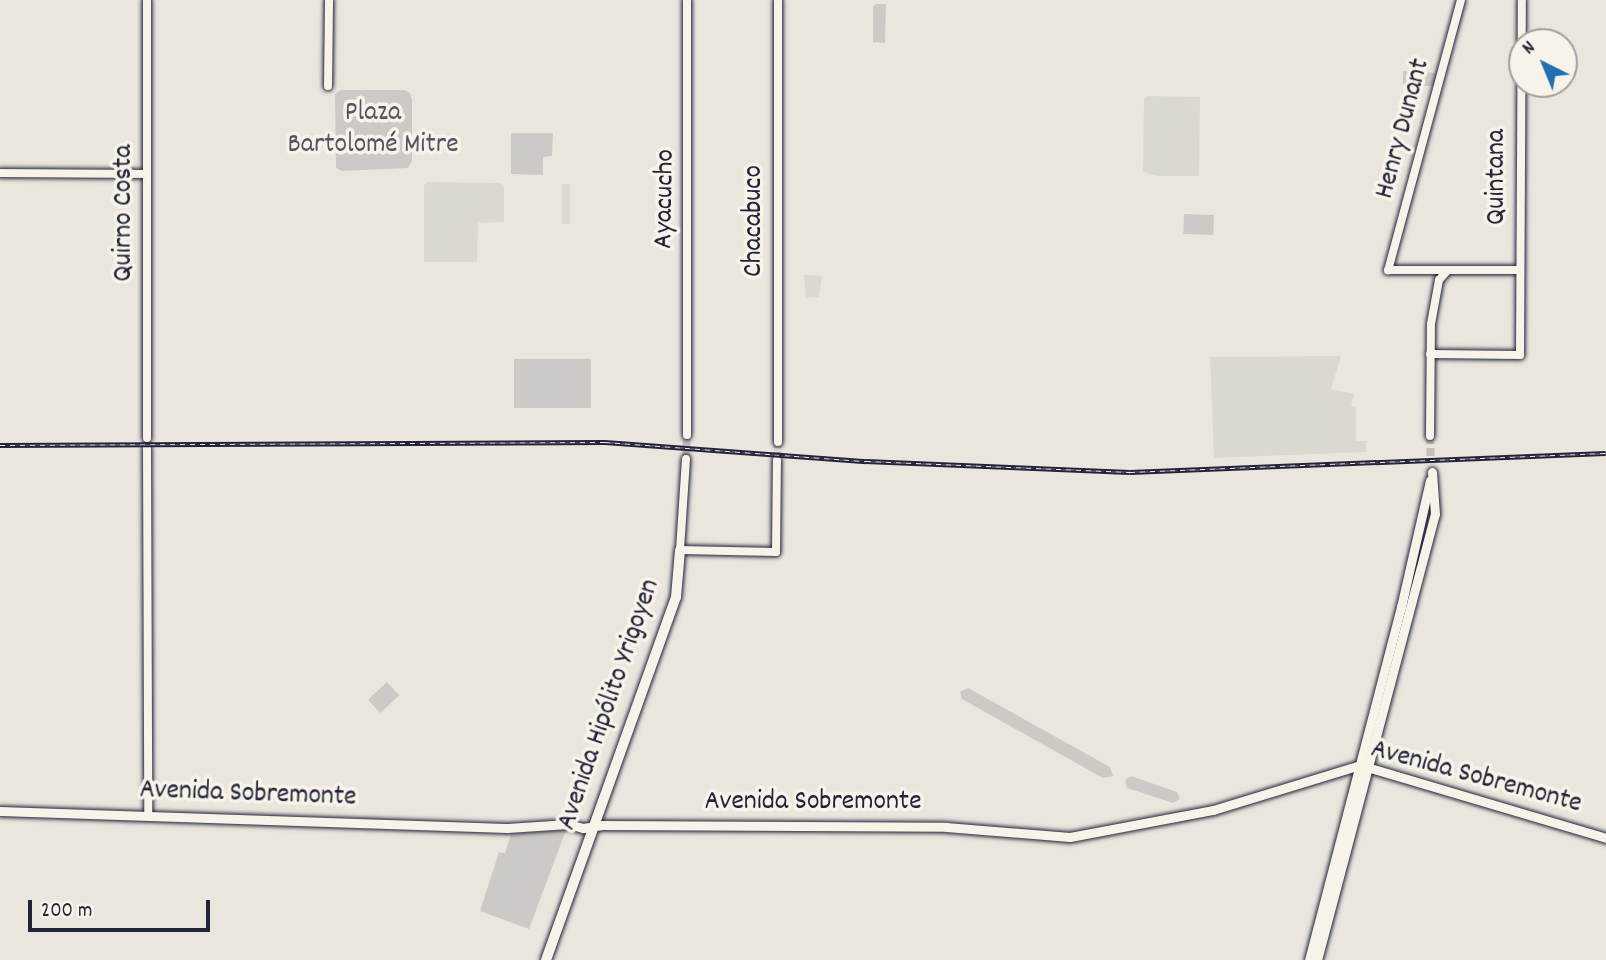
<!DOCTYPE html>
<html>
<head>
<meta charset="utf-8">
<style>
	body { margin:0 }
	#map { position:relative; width:1606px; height:960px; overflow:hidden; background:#eae6de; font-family:Dekko,sans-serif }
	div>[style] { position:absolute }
	.built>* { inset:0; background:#dbd8d2; transform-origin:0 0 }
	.green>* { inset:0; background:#cdc9c6; transform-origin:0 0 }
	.tertiary-tunnel>* { height:8px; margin-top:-4px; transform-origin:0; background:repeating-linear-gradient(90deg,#c2bfbd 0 8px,transparent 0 12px) }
	.roads { filter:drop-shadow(0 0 2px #22223b) drop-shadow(0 0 2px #22223b) }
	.tertiary>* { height:8px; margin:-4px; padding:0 4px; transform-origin:4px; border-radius:4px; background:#f7f3e8 }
	.secondary>* { height:9px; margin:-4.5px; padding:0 4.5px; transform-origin:4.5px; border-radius:4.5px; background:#f7f3e8 }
	.primary>* { height:10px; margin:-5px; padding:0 5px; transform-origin:5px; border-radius:5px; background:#f7f3e8 }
	.rail>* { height:4.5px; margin-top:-2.25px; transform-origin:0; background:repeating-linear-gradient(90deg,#f7f3e8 0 5px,#22223b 0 10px); box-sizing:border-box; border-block:2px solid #22223b }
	span { translate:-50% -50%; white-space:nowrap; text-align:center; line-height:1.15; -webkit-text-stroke:7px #f7f3e8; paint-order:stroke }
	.park-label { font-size:28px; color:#555465 }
	.street-label { font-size:28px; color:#22223b }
	.north { position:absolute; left:1508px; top:28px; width:70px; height:70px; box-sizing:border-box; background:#f7f3e8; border:2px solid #a29fa3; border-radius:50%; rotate:317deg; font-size:19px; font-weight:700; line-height:28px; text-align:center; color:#22223b }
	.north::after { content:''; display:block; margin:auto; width:24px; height:32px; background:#1f6fb2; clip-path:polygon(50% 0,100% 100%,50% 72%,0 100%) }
	.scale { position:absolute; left:28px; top:900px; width:182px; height:32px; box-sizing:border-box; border:4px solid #22223b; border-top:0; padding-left:9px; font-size:21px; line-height:24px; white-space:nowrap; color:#22223b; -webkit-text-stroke:5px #f7f3e8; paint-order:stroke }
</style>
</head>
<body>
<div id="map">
	<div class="built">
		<i style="clip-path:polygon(1147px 96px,1200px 97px,1199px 176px,1158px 176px,1143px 172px,1144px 98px)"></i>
		<i style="clip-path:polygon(427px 182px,501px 183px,504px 186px,504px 222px,478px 223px,477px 262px,424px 262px,424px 185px)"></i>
		<i style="left:570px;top:184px;width:40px;height:8px;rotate:90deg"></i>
		<i style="clip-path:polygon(804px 275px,822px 276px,819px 298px,806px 297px)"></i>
		<i style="clip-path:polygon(1341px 356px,1331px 389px,1354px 394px,1351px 406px,1356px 407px,1356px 441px,1366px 441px,1366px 452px,1214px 458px,1210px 357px)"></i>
	</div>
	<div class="green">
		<i style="clip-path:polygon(876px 4px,886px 4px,885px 43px,873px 42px,873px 7px)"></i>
		<i style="clip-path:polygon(1403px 71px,1438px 73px,1434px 86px,1403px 86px)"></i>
		<i style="clip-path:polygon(404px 90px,410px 93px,412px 100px,412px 161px,408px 168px,342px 171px,336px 168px,335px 94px,341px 90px)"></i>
		<i style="clip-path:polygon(511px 133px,553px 133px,552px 156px,543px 157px,543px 175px,511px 174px)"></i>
		<i style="left:1184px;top:214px;width:30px;height:20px;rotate:2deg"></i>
		<i style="left:514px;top:359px;width:77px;height:49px"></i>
		<i style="left:387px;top:682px;width:18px;height:26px;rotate:47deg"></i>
		<i style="clip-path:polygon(968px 688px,1110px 767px,1113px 776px,1103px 778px,962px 699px,960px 692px)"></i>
		<i style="clip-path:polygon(1131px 776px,1177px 792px,1180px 799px,1173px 803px,1127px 788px,1125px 780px)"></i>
		<i style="clip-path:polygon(566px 830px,529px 929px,480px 911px,499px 852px,505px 853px,511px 834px)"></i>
	</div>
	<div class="tertiary-tunnel">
		<i style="left:1430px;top:436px;width:27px;rotate:88deg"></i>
		<i style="left:686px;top:459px;width:24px;rotate:-88deg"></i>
		<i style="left:777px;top:460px;width:18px;rotate:-87deg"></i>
	</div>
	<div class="roads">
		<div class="tertiary">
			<i style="left:147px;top:0;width:438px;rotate:90deg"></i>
			<i style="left:778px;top:0;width:442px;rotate:90deg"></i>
			<i style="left:1461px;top:0;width:280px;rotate:105.1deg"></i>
			<i style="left:1388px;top:270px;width:132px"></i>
			<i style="left:328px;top:86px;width:86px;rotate:-89.3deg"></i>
			<i style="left:0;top:173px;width:147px;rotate:0.4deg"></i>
			<i style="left:1430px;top:354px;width:90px;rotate:0.6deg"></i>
			<i style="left:1520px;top:355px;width:355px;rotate:-89.7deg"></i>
			<i style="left:687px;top:435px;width:435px;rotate:-90deg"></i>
			<i style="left:1430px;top:436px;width:112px;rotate:-89.5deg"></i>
			<i style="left:1431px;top:324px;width:45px;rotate:-79.7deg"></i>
			<i style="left:1439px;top:280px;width:13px;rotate:-48deg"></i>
			<i style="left:147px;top:448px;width:366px;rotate:89.8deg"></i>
			<i style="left:686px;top:459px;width:91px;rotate:93.8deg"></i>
			<i style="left:680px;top:550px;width:96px;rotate:1.2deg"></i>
			<i style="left:776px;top:552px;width:92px;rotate:-89.4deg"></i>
		</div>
		<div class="secondary">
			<i style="left:0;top:811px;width:507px;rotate:1.92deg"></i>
			<i style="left:507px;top:828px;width:61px;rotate:-3.8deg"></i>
			<i style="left:568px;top:824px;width:16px;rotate:15deg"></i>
			<i style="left:583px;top:828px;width:19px;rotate:-9deg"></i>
			<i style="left:602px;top:825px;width:344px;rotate:0.3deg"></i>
			<i style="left:946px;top:827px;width:124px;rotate:4.6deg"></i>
			<i style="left:1070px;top:837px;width:146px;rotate:-10.7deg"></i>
			<i style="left:1213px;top:810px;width:154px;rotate:-17deg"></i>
			<i style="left:1360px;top:765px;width:257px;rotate:16.5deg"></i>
			<i style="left:1309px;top:960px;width:365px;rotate:-75.4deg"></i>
			<i style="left:1401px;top:607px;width:130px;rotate:-77.1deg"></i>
			<i style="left:1317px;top:960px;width:461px;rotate:-75.2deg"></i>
			<i style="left:1435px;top:514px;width:42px;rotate:-94.1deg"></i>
		</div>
		<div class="primary">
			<i style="left:546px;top:960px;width:386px;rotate:-70.3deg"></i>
			<i style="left:676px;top:597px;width:47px;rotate:-85.1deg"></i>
		</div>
	</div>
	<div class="rail">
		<i style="left:0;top:445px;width:605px;rotate:-0.28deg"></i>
		<i style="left:605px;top:442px;width:262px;rotate:4.2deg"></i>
		<i style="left:866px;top:461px;width:264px;rotate:2.4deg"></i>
		<i style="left:1130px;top:472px;width:476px;rotate:-2.3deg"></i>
	</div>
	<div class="park-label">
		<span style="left:373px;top:130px">Plaza<br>Bartolomé Mitre</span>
	</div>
	<div class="street-label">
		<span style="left:1404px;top:129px;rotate:-75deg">Henry Dunant</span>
		<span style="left:1498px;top:177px;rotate:-90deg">Quintana</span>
		<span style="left:666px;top:199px;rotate:-89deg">Ayacucho</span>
		<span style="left:125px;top:213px;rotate:-90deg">Quirno Costa</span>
		<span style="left:755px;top:221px;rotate:-90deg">Chacabuco</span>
		<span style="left:610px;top:705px;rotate:-71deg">Avenida Hipólito Yrigoyen</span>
		<span style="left:1476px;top:778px;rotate:15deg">Avenida Sobremonte</span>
		<span style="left:248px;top:795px;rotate:2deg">Avenida Sobremonte</span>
		<span style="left:813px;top:803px">Avenida Sobremonte</span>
	</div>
	<div class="north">N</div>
	<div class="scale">200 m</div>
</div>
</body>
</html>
